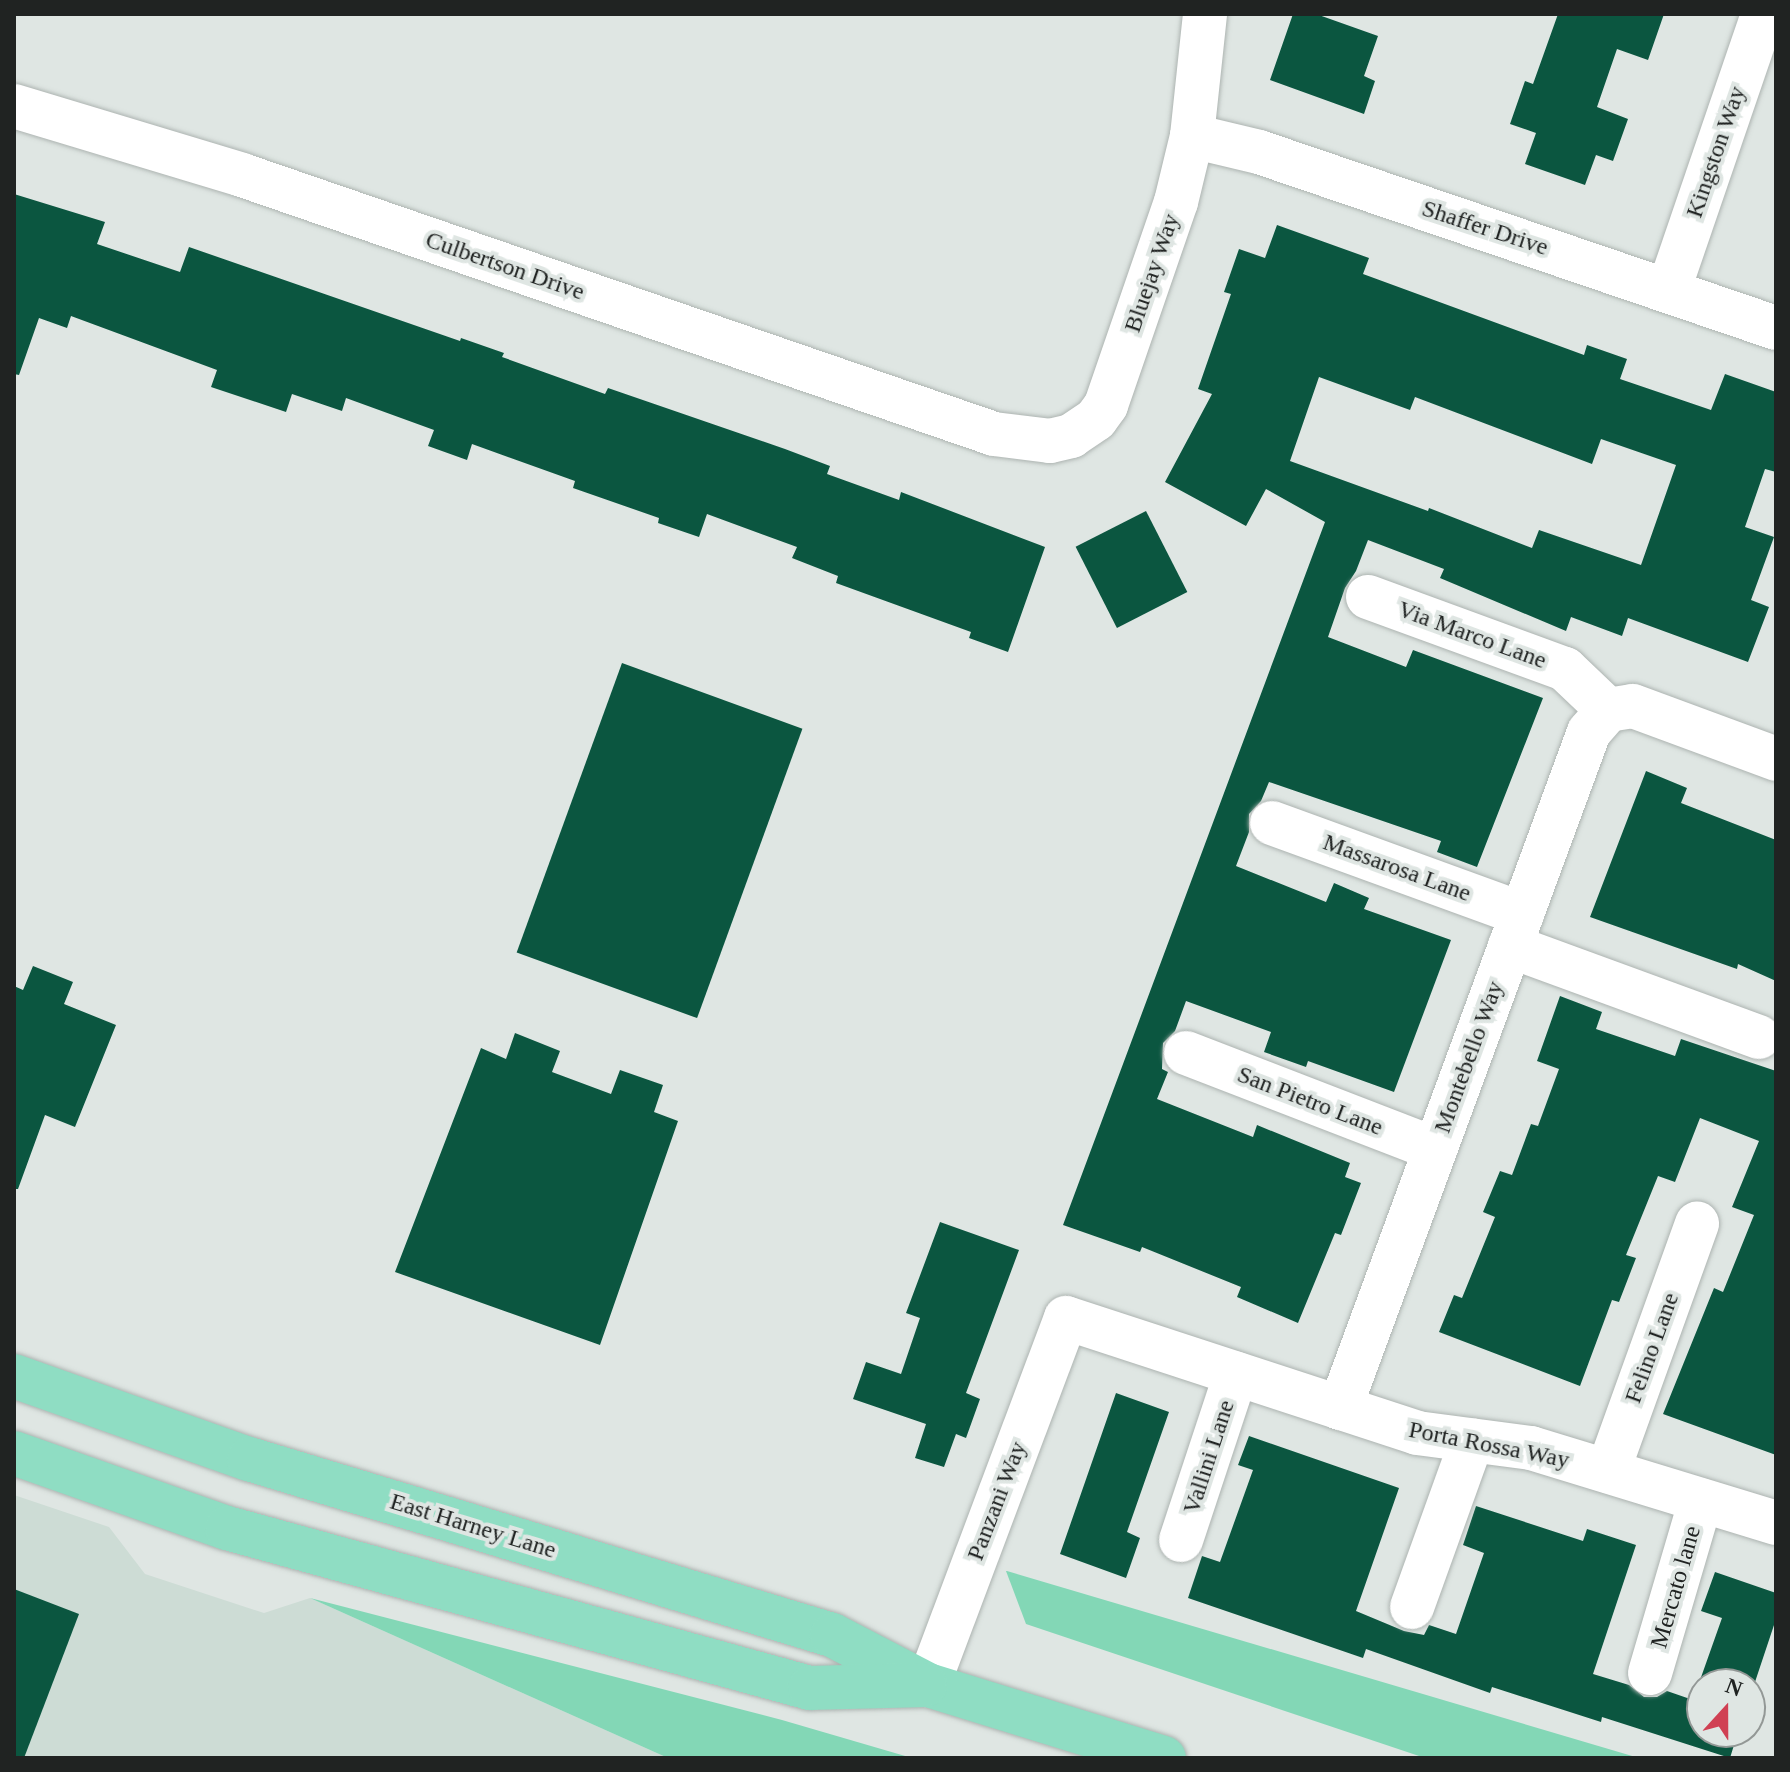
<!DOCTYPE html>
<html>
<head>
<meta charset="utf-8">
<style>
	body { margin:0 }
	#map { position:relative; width:1790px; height:1772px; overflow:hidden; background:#dfe6e3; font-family:"Times New Roman",serif }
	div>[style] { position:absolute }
	.built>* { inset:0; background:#cddcd5 }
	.green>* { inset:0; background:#83d7b6 }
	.building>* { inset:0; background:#0b5640; transform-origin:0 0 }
	.roads { filter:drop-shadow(0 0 2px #adb4b1) drop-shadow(0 0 2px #adb4b1) }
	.minor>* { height:44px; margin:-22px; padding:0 22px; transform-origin:22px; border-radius:22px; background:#fff }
	.major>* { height:44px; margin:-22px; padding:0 22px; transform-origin:22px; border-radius:22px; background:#8fddc3 }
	span { translate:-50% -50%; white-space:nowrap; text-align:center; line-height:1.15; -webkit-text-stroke:8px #dfe6e3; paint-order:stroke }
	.street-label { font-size:24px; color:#202322 }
	.frame { position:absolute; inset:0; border:16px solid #202322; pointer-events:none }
	.north { position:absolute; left:1686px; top:1668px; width:80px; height:80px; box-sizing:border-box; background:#dfe6e3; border:2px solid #939896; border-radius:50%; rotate:21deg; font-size:22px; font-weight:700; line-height:32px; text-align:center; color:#202322 }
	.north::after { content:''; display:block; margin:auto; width:28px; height:36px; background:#d04053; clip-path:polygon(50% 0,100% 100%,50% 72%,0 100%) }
</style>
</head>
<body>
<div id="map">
	<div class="built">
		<i style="clip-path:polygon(14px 1495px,109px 1527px,145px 1574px,264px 1613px,310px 1598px,668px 1758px,14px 1758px)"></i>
	</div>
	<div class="green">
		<i style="clip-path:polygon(1006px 1571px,1007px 1571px,1639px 1758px,1425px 1758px,1026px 1624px)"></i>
		<i style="clip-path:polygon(310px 1598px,782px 1720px,912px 1758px,668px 1758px)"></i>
	</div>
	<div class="building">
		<i style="clip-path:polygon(1293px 14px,1316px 14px,1378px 36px,1364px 76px,1375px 81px,1364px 114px,1270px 80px)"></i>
		<i style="clip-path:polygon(1558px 14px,1664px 14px,1648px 60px,1617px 49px,1597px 107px,1628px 119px,1613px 161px,1596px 155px,1585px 185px,1525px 164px,1536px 133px,1510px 124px,1525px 81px,1533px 84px)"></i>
		<i style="clip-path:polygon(14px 194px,105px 222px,97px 244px,180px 272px,189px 247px,460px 341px,461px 338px,504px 353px,502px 357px,605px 394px,608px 388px,785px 449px,830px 466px,827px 474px,899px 500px,901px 492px,1045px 547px,1008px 652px,969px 638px,971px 632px,836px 583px,838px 576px,792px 558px,797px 547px,707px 514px,699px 537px,658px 523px,659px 518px,573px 488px,575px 481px,472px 444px,467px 460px,428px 446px,434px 430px,346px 398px,342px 411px,292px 394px,286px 412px,211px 387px,217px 370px,71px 316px,67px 328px,39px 318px,19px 375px,14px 374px)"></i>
		<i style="clip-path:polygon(evenodd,1277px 225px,1369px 258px,1363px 274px,1584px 355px,1587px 345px,1627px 359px,1620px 379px,1711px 410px,1725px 374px,1776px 392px,1776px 472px,1765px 469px,1745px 527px,1774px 537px,1751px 600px,1769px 607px,1748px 662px,1628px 618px,1622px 636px,1571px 617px,1566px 631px,1440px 578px,1444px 569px,1368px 540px,1356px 571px,1345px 588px,1328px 637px,1406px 667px,1413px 650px,1543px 698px,1477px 867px,1437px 852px,1441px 841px,1269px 782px,1261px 801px,1249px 814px,1249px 832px,1236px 866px,1326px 902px,1334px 883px,1369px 898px,1364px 909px,1451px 940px,1394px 1092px,1308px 1061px,1306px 1067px,1264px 1052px,1271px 1032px,1186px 1001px,1175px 1031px,1163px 1043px,1162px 1069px,1168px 1072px,1157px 1099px,1253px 1137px,1257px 1125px,1350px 1163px,1345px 1177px,1361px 1183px,1341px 1235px,1335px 1233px,1298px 1323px,1237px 1297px,1241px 1287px,1142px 1247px,1140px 1252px,1063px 1225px,1325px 522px,1266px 489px,1246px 526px,1165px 482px,1212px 394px,1198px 389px,1231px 294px,1224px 292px,1239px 249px,1265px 258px,1277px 225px,1319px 377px,1410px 410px,1415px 397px,1592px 464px,1601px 439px,1676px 465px,1641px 565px,1539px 530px,1532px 548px,1429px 508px,1428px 511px,1290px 461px,1319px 377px)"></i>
		<i style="left:1146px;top:511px;width:91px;height:79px;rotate:63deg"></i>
		<i style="left:622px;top:663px;width:192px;height:308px;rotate:20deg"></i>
		<i style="clip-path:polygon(1646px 771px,1687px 788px,1681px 803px,1776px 840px,1776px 981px,1738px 964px,1737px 969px,1590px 917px)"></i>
		<i style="clip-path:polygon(33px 966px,73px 982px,64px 1004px,116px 1025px,75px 1127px,45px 1115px,18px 1189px,14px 1189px,14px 986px,23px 990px)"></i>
		<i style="clip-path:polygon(1560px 996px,1602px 1012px,1596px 1029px,1675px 1056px,1681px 1039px,1776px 1071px,1776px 1455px,1663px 1414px,1714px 1288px,1723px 1292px,1754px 1215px,1732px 1207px,1759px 1141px,1700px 1118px,1675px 1182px,1658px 1176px,1626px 1255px,1636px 1258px,1619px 1302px,1612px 1300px,1580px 1386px,1439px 1332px,1454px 1295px,1462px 1298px,1495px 1217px,1483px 1212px,1500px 1171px,1512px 1175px,1531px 1124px,1538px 1126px,1559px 1069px,1537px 1061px)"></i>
		<i style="clip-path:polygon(515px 1033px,560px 1051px,552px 1072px,611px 1094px,620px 1070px,663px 1085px,654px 1112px,678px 1121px,600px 1345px,395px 1272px,481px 1048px,506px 1059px)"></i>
		<i style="clip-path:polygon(940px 1222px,1019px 1250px,966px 1393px,980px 1399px,966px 1438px,956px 1434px,944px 1467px,915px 1458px,926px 1424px,853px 1399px,866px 1362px,901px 1374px,920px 1318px,906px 1313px)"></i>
		<i style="clip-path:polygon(1116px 1393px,1169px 1412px,1127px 1532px,1140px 1538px,1126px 1578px,1060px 1554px)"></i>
		<i style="clip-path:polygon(1249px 1436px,1399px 1488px,1356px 1611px,1404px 1631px,1424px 1635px,1429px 1625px,1456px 1634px,1484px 1553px,1463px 1545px,1476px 1506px,1583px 1541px,1587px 1529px,1636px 1545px,1593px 1674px,1629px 1685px,1644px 1697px,1657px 1697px,1667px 1691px,1693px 1700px,1722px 1618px,1701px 1611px,1715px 1572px,1776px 1593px,1776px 1619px,1750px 1697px,1750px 1684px,1702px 1684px,1702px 1732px,1738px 1732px,1730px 1758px,1602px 1717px,1601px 1722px,1492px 1687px,1490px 1693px,1366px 1649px,1363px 1658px,1188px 1598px,1202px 1556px,1220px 1562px,1253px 1470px,1238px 1465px)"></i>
		<i style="clip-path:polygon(14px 1589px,79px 1614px,24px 1758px,14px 1758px)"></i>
	</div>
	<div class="roads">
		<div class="minor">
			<i style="left:14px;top:106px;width:238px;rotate:16.8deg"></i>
			<i style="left:242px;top:175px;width:795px;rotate:19deg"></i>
			<i style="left:994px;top:434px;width:56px;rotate:7.1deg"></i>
			<i style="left:1050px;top:441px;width:22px;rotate:-13deg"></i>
			<i style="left:1071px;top:436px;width:30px;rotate:-34deg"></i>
			<i style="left:1096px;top:419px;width:17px;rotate:-54deg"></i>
			<i style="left:1106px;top:405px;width:215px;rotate:-71deg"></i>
			<i style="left:1176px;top:202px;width:68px;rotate:-76.4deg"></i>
			<i style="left:1192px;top:136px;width:123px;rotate:-83.9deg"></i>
			<i style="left:1192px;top:136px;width:69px;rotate:13.4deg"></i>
			<i style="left:1259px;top:152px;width:546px;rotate:18.8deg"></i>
			<i style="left:1669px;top:289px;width:291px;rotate:-71.1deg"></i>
			<i style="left:1368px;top:597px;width:210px;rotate:20.1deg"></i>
			<i style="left:1565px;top:669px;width:59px;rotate:43.6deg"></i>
			<i style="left:1608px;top:710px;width:25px;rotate:-9deg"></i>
			<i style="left:1633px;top:706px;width:153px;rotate:20.3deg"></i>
			<i style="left:1272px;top:823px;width:266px;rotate:20deg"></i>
			<i style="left:1510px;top:946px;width:265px;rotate:20.1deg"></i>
			<i style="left:1186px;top:1053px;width:267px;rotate:21.1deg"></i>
			<i style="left:1340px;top:1408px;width:720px;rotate:-69.78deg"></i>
			<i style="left:1589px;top:732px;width:29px;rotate:-49deg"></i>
			<i style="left:1608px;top:1471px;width:263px;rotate:-70.2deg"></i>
			<i style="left:1181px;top:1540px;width:175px;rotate:-71.7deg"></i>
			<i style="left:1412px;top:1607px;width:177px;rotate:-70.2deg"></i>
			<i style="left:1650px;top:1673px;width:180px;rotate:-73.6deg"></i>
			<i style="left:928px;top:1685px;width:392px;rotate:-69.4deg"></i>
			<i style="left:1066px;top:1318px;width:369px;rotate:18.1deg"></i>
			<i style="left:1417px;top:1433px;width:115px;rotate:7.5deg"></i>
			<i style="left:1531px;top:1448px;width:256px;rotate:17deg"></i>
		</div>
		<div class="major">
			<i style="left:14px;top:1376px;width:249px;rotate:19.5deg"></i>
			<i style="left:249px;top:1459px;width:609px;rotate:16.8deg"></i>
			<i style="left:832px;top:1635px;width:108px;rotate:27.5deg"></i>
			<i style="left:928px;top:1685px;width:247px;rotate:17.2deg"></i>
			<i style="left:14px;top:1453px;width:226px;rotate:19.4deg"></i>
			<i style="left:227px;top:1528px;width:605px;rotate:15.35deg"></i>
			<i style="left:810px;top:1688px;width:115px;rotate:-1.5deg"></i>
		</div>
	</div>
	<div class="street-label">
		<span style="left:1716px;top:152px;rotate:-71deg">Kingston Way</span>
		<span style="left:1485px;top:228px;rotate:18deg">Shaffer Drive</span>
		<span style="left:505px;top:266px;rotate:19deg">Culbertson Drive</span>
		<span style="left:1152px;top:273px;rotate:-71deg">Bluejay Way</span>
		<span style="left:1472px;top:635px;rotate:20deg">Via Marco Lane</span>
		<span style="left:1397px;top:868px;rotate:20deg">Massarosa Lane</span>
		<span style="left:1469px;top:1057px;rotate:-70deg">Montebello Way</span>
		<span style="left:1310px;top:1101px;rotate:21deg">San Pietro Lane</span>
		<span style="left:1652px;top:1348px;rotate:-70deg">Felino Lane</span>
		<span style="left:1489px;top:1445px;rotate:11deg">Porta Rossa Way</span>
		<span style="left:1209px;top:1457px;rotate:-72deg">Vallini Lane</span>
		<span style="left:997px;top:1501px;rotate:-69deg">Panzani Way</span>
		<span style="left:473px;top:1526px;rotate:17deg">East Harney Lane</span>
		<span style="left:1676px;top:1587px;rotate:-74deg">Mercato lane</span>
	</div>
	<div class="frame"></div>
	<div class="north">N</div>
</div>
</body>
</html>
